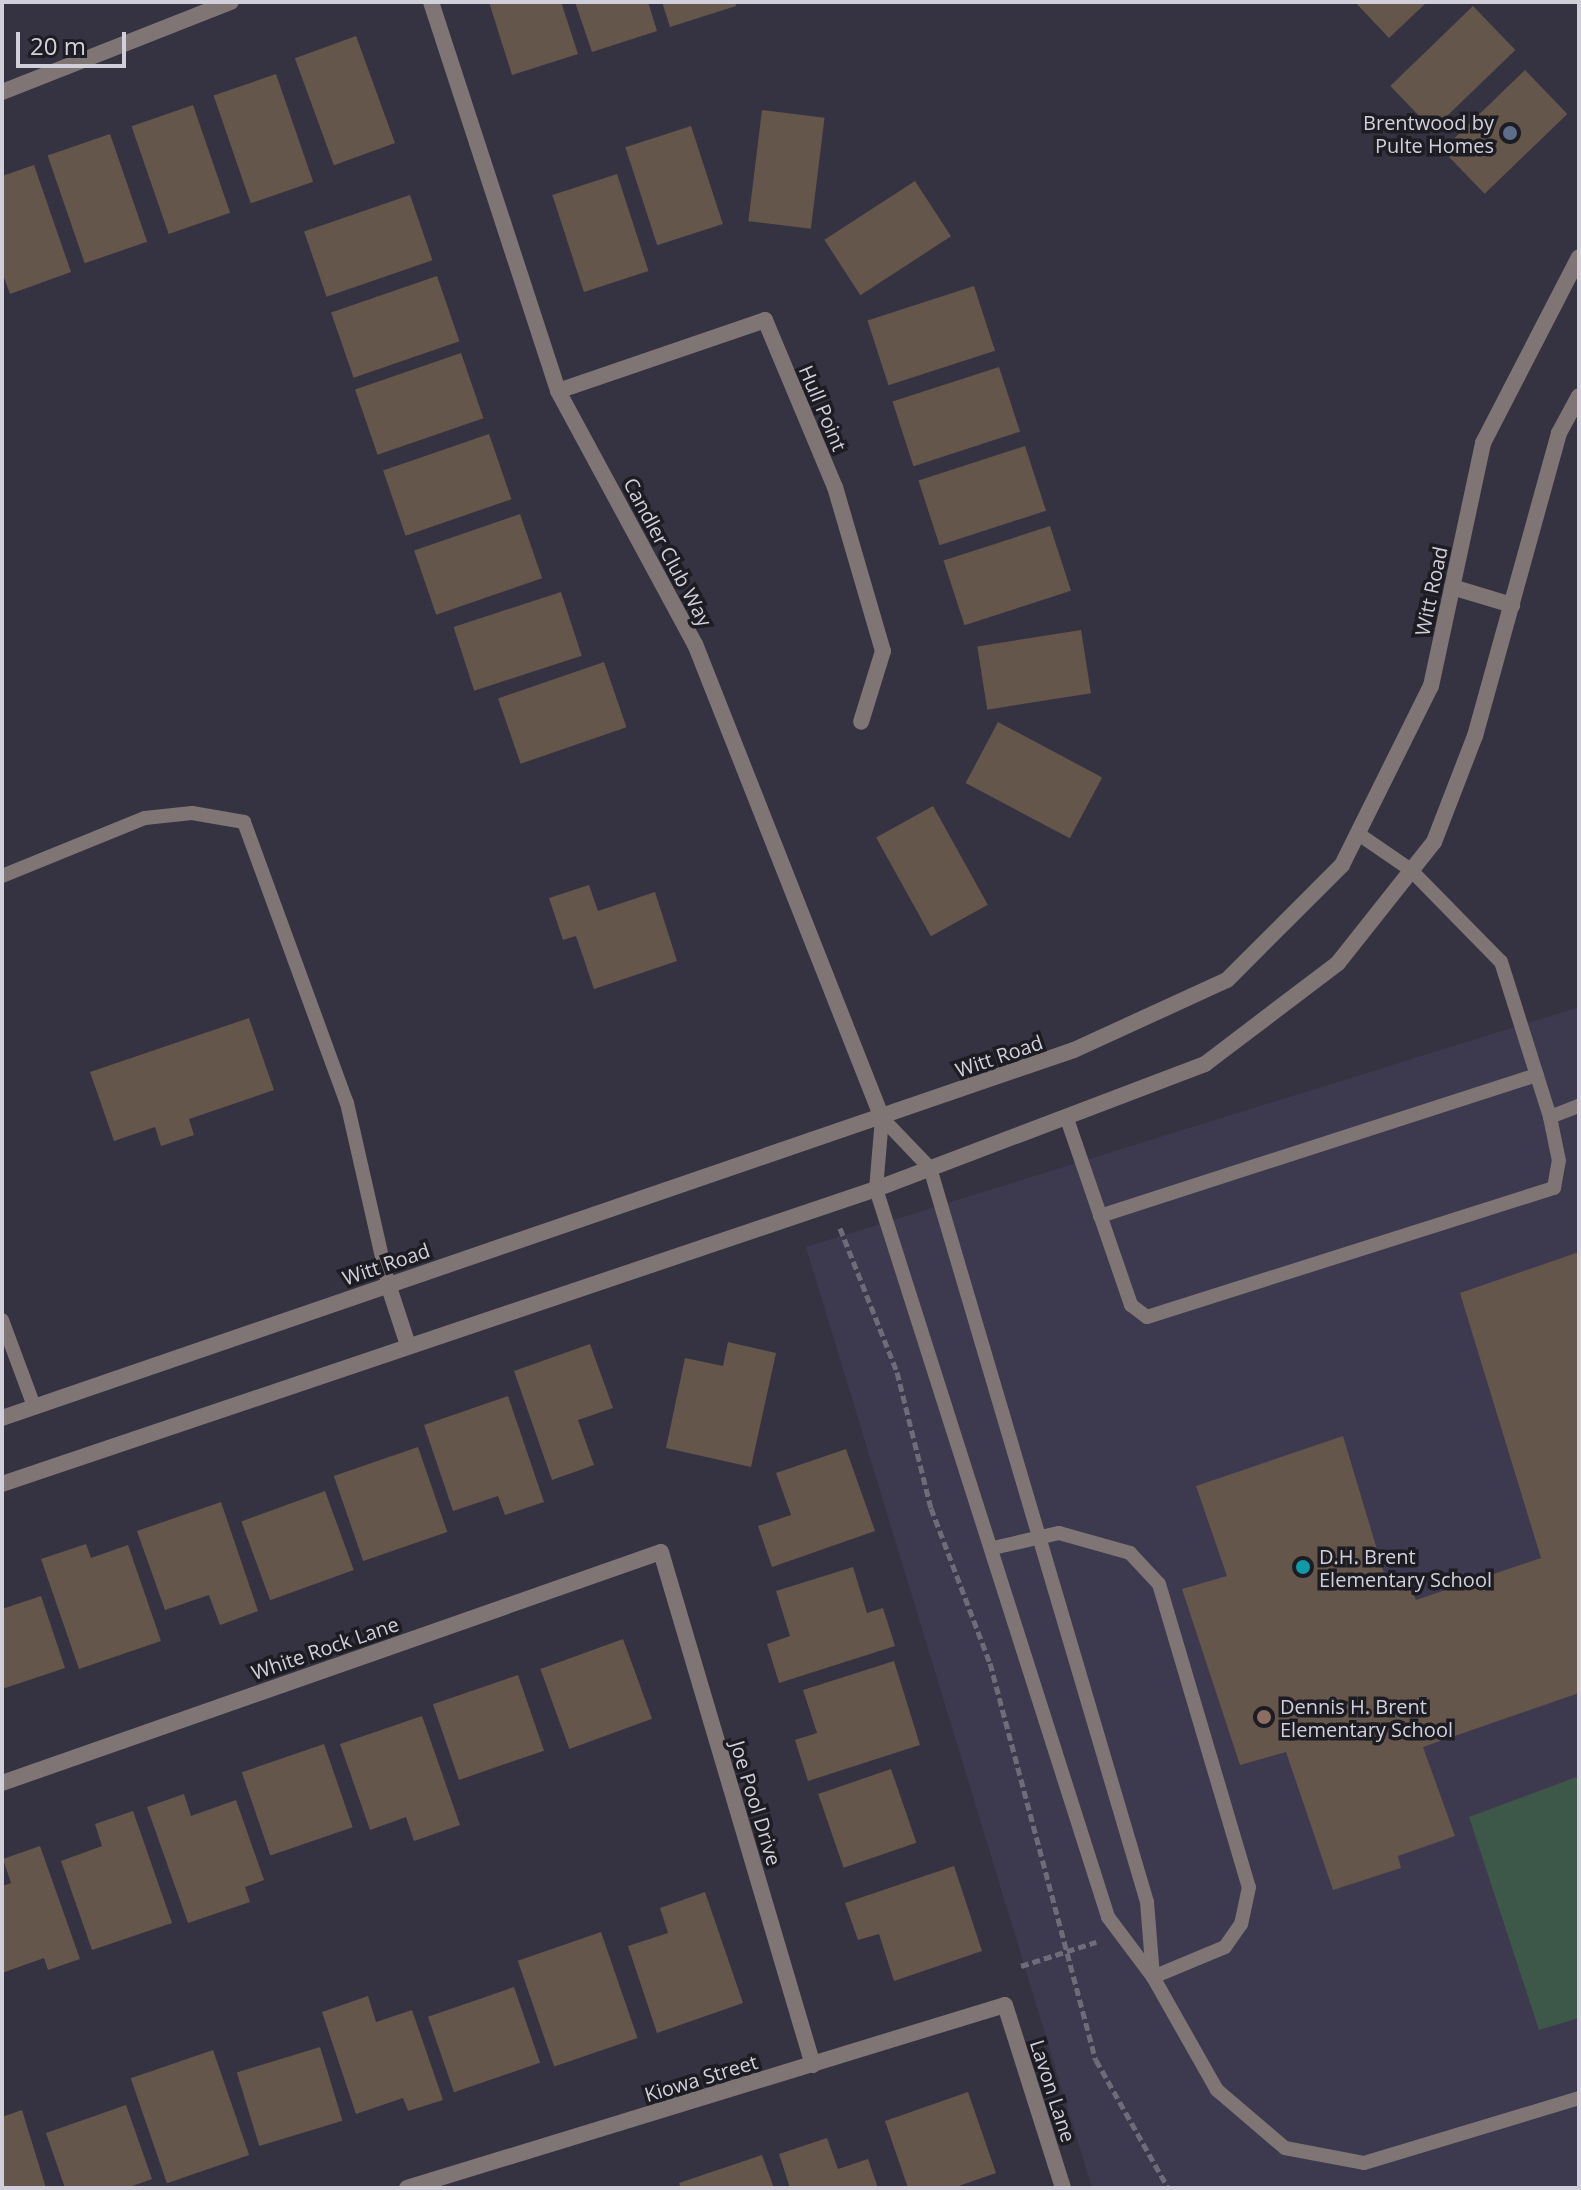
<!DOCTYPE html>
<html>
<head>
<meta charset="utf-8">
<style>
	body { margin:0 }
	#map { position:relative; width:1581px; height:2190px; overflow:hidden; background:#353342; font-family:"Open Sans",sans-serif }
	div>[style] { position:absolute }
	.built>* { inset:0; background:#3d3a50 }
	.green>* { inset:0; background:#3d5748 }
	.building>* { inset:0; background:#64564a; transform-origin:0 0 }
	.path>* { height:5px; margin-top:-2.5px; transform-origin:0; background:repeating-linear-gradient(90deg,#6e6c79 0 8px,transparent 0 12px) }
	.service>* { height:14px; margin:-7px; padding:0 7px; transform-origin:7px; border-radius:7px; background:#7f7574 }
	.minor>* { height:16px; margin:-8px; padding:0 8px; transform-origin:8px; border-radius:8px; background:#7f7574 }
	.tertiary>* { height:16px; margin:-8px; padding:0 8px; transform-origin:8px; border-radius:8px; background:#7f7574 }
	.dots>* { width:22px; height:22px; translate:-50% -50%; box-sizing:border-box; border:4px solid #1d1c23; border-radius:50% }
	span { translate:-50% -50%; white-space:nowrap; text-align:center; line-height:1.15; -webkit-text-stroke:7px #1d1c23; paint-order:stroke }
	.poi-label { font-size:20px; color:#d1d0da }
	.right { translate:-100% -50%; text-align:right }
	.left { translate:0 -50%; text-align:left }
	.street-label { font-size:20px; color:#d1d0da }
	.frame { position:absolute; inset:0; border:4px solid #d1d0da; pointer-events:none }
	.scale { position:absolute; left:16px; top:32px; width:110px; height:36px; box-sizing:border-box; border:4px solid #d1d0da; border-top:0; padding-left:10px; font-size:24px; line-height:28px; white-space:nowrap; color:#d1d0da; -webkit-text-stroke:6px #1d1c23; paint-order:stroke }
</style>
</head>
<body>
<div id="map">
	<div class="built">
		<i style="clip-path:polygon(1579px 1007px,1579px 2188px,1092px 2188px,806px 1247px)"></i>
	</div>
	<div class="green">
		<i style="clip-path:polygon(1579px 1776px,1579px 2018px,1539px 2030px,1469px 1817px)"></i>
	</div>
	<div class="building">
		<i style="clip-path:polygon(489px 2px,561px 2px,578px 54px,512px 75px)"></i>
		<i style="clip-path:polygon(575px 2px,648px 2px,657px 31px,592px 52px)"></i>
		<i style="clip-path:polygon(662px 2px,735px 2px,736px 6px,670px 27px)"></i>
		<i style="clip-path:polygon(1355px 2px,1427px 2px,1389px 38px)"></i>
		<i style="left:1473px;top:6px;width:61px;height:115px;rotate:46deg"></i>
		<i style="left:356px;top:36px;width:114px;height:65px;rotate:70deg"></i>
		<i style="left:1525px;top:70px;width:61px;height:115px;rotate:46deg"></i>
		<i style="left:276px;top:74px;width:114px;height:66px;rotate:71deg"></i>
		<i style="left:193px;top:105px;width:114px;height:65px;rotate:71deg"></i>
		<i style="left:762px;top:110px;width:63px;height:112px;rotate:7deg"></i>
		<i style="left:691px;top:126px;width:103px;height:69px;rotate:72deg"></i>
		<i style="left:110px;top:134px;width:114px;height:66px;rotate:71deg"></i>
		<i style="clip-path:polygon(34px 165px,71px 272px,10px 294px,2px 272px,2px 176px)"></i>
		<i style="left:617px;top:174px;width:102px;height:68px;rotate:72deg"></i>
		<i style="left:915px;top:181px;width:66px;height:108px;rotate:57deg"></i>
		<i style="left:410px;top:195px;width:69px;height:112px;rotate:71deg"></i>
		<i style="left:437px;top:276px;width:69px;height:112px;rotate:71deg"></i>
		<i style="left:974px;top:286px;width:68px;height:112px;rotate:72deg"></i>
		<i style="left:461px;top:353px;width:69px;height:112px;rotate:71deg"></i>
		<i style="left:999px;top:367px;width:68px;height:112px;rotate:72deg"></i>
		<i style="left:489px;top:434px;width:69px;height:112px;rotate:71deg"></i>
		<i style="left:1025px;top:446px;width:68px;height:112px;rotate:72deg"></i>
		<i style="left:520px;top:514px;width:68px;height:112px;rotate:71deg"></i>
		<i style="left:1050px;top:526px;width:68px;height:112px;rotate:72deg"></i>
		<i style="left:561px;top:592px;width:67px;height:113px;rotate:72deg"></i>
		<i style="left:1081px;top:630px;width:64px;height:105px;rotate:81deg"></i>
		<i style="left:604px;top:662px;width:69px;height:112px;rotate:71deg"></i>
		<i style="left:998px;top:722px;width:118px;height:69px;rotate:28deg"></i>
		<i style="left:933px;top:806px;width:113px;height:65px;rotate:61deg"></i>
		<i style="clip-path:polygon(589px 885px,598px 911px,655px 892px,677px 961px,594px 989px,576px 936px,563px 940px,549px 898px)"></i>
		<i style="clip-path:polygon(249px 1018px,274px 1090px,189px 1119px,194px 1135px,161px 1146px,155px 1127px,114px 1141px,90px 1072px)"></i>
		<i style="clip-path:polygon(1579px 1252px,1579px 1693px,1423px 1747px,1455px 1836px,1398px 1856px,1401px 1868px,1333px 1890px,1286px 1752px,1240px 1765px,1182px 1589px,1227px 1576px,1196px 1486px,1343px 1436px,1387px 1583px,1406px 1579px,1416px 1600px,1541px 1558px,1460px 1293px)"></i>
		<i style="clip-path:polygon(728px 1342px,776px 1353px,751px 1467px,666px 1448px,685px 1358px,723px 1366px)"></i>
		<i style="clip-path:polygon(590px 1344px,613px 1408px,578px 1420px,594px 1465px,552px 1480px,514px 1371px)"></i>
		<i style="clip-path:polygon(508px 1396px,544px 1502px,505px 1515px,498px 1496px,453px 1511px,424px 1425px)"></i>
		<i style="left:418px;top:1447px;width:90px;height:89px;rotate:71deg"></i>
		<i style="clip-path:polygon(846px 1449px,875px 1531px,772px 1567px,758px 1526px,791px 1515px,776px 1473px)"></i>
		<i style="left:325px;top:1491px;width:84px;height:89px;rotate:70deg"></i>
		<i style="clip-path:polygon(221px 1502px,258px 1611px,220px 1625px,209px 1595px,165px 1610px,137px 1531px)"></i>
		<i style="clip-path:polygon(86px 1544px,91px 1558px,128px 1545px,161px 1641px,79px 1669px,41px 1559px)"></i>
		<i style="clip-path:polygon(853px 1567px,867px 1613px,883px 1608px,895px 1646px,779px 1683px,767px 1644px,790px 1636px,776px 1591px)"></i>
		<i style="clip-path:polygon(41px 1596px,65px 1668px,2px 1689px,2px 1609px)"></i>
		<i style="left:623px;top:1639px;width:85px;height:88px;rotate:70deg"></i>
		<i style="clip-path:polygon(894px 1661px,920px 1745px,808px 1781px,795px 1740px,817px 1733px,803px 1690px)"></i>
		<i style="left:518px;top:1675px;width:80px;height:90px;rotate:71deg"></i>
		<i style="clip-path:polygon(422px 1716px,460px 1825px,414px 1841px,406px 1817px,370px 1830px,340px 1744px)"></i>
		<i style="left:324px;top:1744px;width:88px;height:87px;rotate:71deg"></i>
		<i style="left:891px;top:1769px;width:78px;height:77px;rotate:71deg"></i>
		<i style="clip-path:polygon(184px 1794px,191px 1816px,236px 1800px,264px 1880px,245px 1887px,250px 1902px,188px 1923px,147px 1807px)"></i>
		<i style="clip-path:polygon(133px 1811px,172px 1923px,92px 1950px,61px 1861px,102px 1846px,95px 1824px)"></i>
		<i style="clip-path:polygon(40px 1846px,80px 1959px,48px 1970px,44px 1958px,2px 1973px,2px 1886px,11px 1883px,3px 1859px)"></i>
		<i style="clip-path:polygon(954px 1866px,982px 1951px,894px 1981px,879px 1934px,858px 1940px,845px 1903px)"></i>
		<i style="clip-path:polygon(705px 1892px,743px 2003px,657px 2033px,628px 1946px,668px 1933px,660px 1908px)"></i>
		<i style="left:601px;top:1932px;width:112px;height:88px;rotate:71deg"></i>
		<i style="left:514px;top:1987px;width:80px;height:91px;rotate:71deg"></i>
		<i style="clip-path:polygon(368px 1996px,376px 2022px,412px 2010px,443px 2100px,408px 2111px,403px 2098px,356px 2114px,322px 2012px)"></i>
		<i style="left:320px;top:2047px;width:77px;height:87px;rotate:73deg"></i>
		<i style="left:213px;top:2050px;width:111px;height:87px;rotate:71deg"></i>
		<i style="clip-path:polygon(968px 2092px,996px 2173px,953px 2188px,908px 2188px,885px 2121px)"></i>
		<i style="clip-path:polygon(126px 2105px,152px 2179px,127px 2188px,65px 2188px,46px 2133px)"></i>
		<i style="clip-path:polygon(22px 2110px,46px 2188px,2px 2188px,2px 2117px)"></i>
		<i style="clip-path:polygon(827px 2138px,838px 2169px,868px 2159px,878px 2188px,790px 2188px,779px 2154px)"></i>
		<i style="clip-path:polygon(762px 2155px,774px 2188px,681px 2188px,679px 2183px)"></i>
	</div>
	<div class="path">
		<i style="left:840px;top:1228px;width:155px;rotate:68.4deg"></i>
		<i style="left:897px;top:1372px;width:140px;rotate:76deg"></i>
		<i style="left:931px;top:1508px;width:166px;rotate:69.2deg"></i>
		<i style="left:990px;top:1663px;width:411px;rotate:75.1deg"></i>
		<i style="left:1096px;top:2060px;width:147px;rotate:60.6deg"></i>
		<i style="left:1021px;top:1966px;width:79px;rotate:-17.7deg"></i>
	</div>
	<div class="service">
		<i style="left:2px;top:876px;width:154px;rotate:-22.1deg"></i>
		<i style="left:145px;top:818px;width:47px;rotate:-6.1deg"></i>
		<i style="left:192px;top:813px;width:53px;rotate:9.8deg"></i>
		<i style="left:244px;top:822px;width:299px;rotate:69.9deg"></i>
		<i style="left:347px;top:1103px;width:186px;rotate:77.2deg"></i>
		<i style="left:1066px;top:1116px;width:200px;rotate:71deg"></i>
		<i style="left:1131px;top:1305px;width:20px;rotate:37deg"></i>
		<i style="left:1147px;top:1317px;width:427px;rotate:-17.6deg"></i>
		<i style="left:1554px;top:1188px;width:27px;rotate:-80deg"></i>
		<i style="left:1559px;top:1161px;width:45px;rotate:-101.6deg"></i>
		<i style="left:1550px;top:1117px;width:163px;rotate:-107.5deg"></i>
		<i style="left:1501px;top:962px;width:129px;rotate:-134.4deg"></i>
		<i style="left:1411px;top:870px;width:65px;rotate:-145.6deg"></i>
		<i style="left:1550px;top:1117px;width:31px;rotate:-21deg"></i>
		<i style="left:882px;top:1118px;width:71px;rotate:94.8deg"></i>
		<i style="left:876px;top:1189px;width:764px;rotate:72.32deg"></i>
		<i style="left:1108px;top:1917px;width:75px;rotate:53.1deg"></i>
		<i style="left:1153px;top:1977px;width:130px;rotate:60.5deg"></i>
		<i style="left:1217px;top:2090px;width:89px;rotate:40.5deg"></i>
		<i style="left:1285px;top:2148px;width:80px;rotate:10.8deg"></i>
		<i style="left:1364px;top:2163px;width:225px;rotate:-16.8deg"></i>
		<i style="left:882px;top:1118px;width:69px;rotate:46.2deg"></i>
		<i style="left:930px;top:1168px;width:765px;rotate:73.53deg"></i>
		<i style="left:1147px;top:1902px;width:75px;rotate:85.4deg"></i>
		<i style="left:1100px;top:1216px;width:459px;rotate:-17.9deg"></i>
		<i style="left:2px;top:1320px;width:92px;rotate:69.6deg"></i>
		<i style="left:993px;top:1548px;width:68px;rotate:-12.8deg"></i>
		<i style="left:1059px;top:1533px;width:74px;rotate:15.7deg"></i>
		<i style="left:1130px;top:1553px;width:42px;rotate:46.9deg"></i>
		<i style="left:1159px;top:1584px;width:316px;rotate:73.5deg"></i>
		<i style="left:1249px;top:1887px;width:38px;rotate:102deg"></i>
		<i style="left:1241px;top:1924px;width:28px;rotate:125deg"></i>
		<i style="left:1225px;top:1947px;width:78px;rotate:157.4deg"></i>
	</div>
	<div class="minor">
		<i style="left:431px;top:2px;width:409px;rotate:71.9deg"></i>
		<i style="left:558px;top:391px;width:288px;rotate:61.6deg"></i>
		<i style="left:695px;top:644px;width:510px;rotate:68.47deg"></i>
		<i style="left:2px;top:92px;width:246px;rotate:-21.5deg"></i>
		<i style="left:558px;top:391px;width:219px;rotate:-18.9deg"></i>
		<i style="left:765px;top:320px;width:181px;rotate:67.3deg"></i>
		<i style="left:835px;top:487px;width:171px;rotate:73.7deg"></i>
		<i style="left:883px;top:651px;width:74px;rotate:107.2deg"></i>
		<i style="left:2px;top:1783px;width:698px;rotate:-19.32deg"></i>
		<i style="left:661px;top:1552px;width:535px;rotate:73.5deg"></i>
		<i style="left:407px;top:2188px;width:625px;rotate:-17.02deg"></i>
		<i style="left:1005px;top:2005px;width:192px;rotate:72.4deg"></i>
	</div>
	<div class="tertiary">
		<i style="left:1452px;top:587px;width:63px;rotate:16.7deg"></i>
		<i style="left:388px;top:1284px;width:61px;rotate:71.9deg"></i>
		<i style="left:2px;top:1418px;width:1133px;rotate:-18.95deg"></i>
		<i style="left:1074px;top:1050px;width:168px;rotate:-24.6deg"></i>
		<i style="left:1227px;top:980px;width:163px;rotate:-45deg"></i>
		<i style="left:1342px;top:865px;width:200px;rotate:-63.6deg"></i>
		<i style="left:1431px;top:686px;width:249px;rotate:-77.9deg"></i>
		<i style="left:1483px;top:443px;width:209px;rotate:-62.7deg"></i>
		<i style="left:2px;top:1484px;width:922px;rotate:-18.65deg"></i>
		<i style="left:876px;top:1189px;width:352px;rotate:-20.8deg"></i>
		<i style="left:1205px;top:1064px;width:167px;rotate:-37.2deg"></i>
		<i style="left:1338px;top:963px;width:154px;rotate:-51.6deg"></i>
		<i style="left:1434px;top:842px;width:114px;rotate:-68.9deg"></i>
		<i style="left:1475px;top:736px;width:314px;rotate:-74.5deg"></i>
		<i style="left:1559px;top:433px;width:42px;rotate:-61.6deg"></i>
	</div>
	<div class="dots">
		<i style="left:1510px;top:133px;background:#5c6f8a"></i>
		<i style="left:1303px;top:1567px;background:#0f9aa8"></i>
		<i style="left:1264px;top:1717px;background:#8d6e63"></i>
	</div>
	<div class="poi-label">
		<span class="right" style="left:1494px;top:134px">Brentwood by<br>Pulte Homes</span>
		<span class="left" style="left:1319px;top:1568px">D.H. Brent<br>Elementary School</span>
		<span class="left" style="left:1280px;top:1718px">Dennis H. Brent<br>Elementary School</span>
	</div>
	<div class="street-label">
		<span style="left:823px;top:408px;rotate:67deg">Hull Point</span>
		<span style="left:668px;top:552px;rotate:62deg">Candler Club Way</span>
		<span style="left:1431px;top:591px;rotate:-78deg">Witt Road</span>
		<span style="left:999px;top:1056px;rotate:-19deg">Witt Road</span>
		<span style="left:386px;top:1264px;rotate:-19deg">Witt Road</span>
		<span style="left:325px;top:1648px;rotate:-19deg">White Rock Lane</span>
		<span style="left:756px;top:1803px;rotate:73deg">Joe Pool Drive</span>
		<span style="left:701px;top:2078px;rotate:-17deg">Kiowa Street</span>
		<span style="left:1053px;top:2091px;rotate:72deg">Lavon Lane</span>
	</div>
	<div class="frame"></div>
	<div class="scale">20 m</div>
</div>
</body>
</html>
